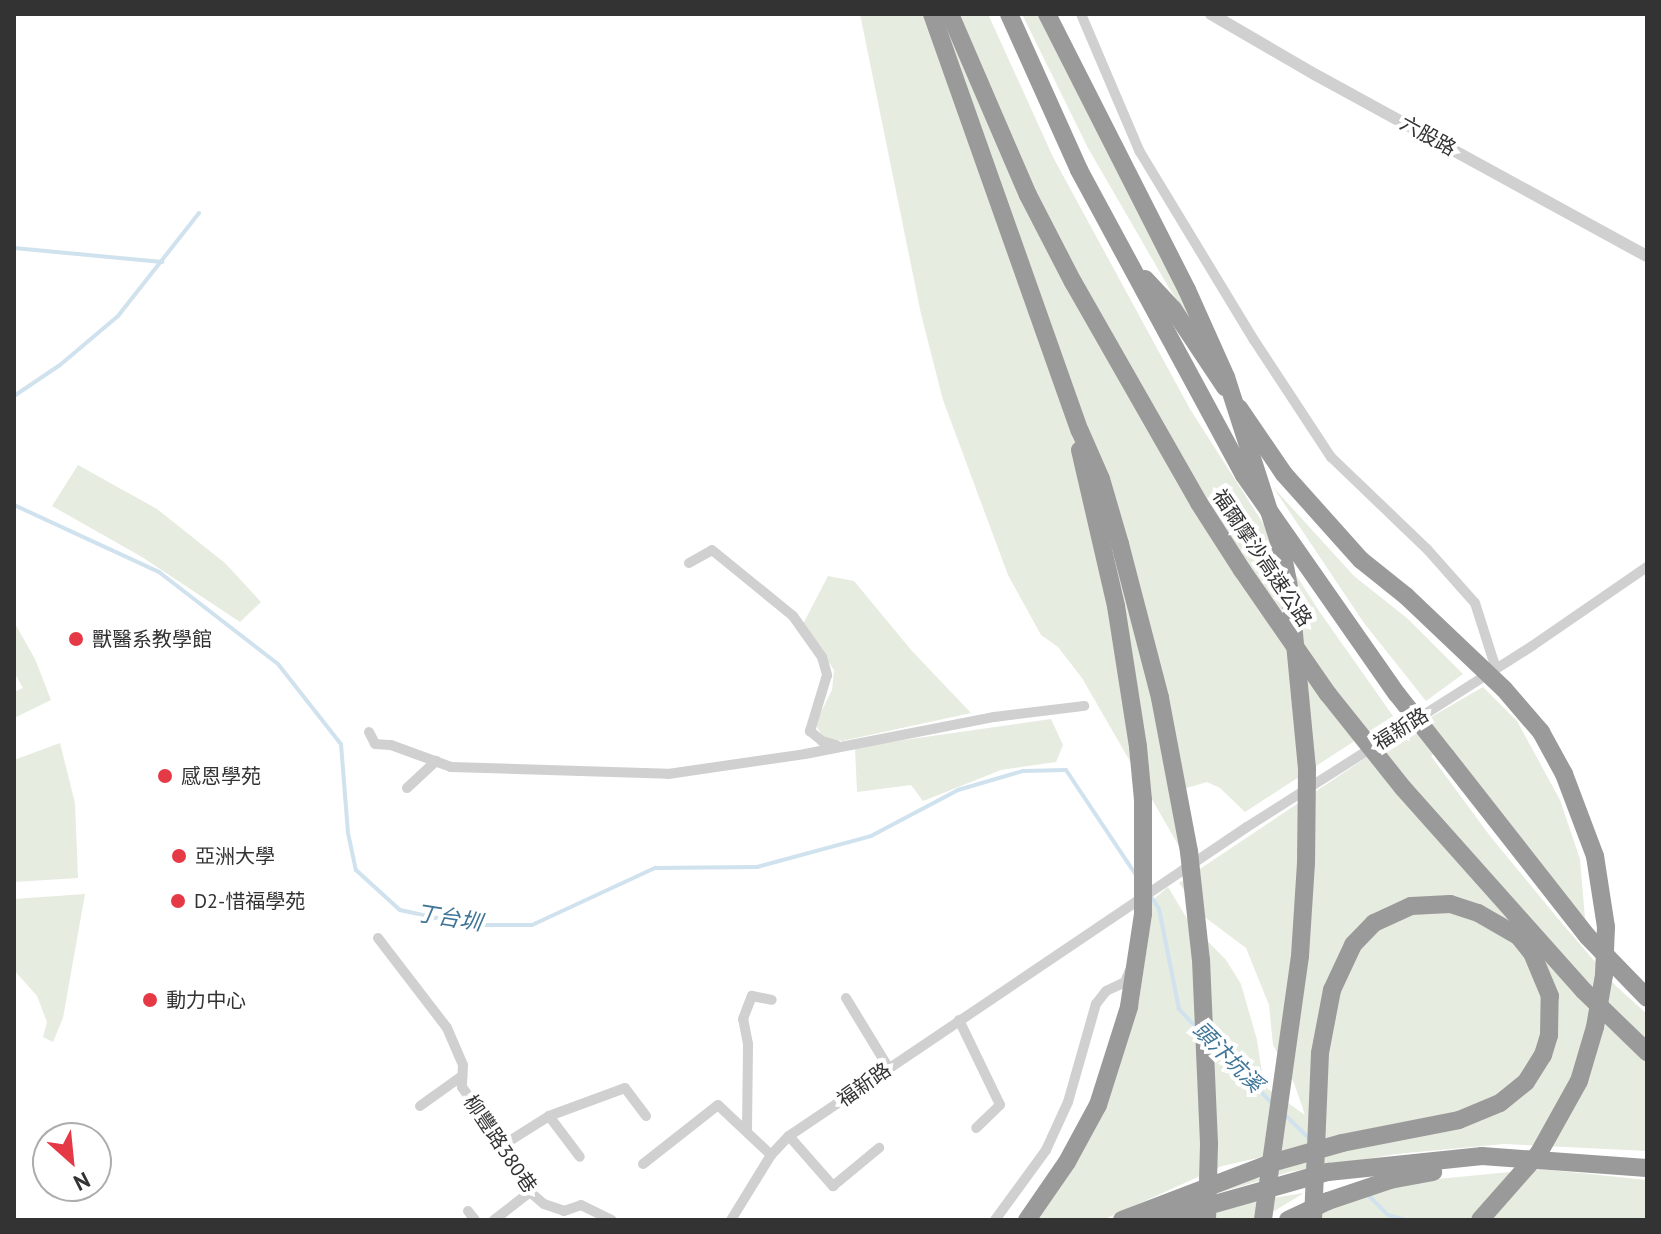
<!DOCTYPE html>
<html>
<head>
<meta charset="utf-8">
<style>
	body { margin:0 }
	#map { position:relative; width:1661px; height:1234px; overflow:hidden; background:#fff; font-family:"PT Sans","Noto Sans TC",sans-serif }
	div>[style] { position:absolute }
	.green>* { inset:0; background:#e6ecdf }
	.stream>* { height:4px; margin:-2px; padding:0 2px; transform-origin:2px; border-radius:2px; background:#cfe2ee }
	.minor>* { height:10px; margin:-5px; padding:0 5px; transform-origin:5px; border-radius:5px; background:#d0d0d0 }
	.tertiary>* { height:12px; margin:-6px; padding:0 6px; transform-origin:6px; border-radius:6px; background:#d0d0d0 }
	.motorway>* { height:18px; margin:-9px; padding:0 9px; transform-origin:9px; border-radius:9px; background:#9a9a9a }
	.motorway-bridge>* { height:18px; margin:-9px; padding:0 9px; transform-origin:9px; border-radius:9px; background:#9a9a9a }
	.dots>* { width:22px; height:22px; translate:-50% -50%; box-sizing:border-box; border:4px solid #fff; border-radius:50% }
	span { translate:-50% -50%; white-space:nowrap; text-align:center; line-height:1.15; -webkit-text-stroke:8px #fff; paint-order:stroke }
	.street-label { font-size:20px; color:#333 }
	.poi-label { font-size:20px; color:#333 }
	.left { translate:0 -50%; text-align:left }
	.water-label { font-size:22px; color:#3f7597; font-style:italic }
	.frame { position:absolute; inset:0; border:16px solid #333; pointer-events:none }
	.north { position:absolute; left:32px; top:1122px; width:80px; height:80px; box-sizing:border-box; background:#fff; border:2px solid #adadad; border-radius:50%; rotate:153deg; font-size:22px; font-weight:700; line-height:32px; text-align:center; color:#333 }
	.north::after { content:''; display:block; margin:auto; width:28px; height:36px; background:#e63946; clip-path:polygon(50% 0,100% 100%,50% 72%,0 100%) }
</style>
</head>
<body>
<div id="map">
	<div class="green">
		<i style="clip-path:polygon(860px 14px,988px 14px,1053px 157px,1190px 409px,1319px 611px,1393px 716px,1245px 812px,1220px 788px,1207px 782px,1169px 793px,1180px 848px,1082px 678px,1058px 647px,1041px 635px,1008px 575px,943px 400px,921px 314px)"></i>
		<i style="clip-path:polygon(1022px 14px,1038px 14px,1199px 333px,1169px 288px,1088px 148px)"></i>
		<i style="clip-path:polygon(78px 465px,157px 509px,225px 563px,261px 602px,240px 622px,142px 557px,52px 506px)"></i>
		<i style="clip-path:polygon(1273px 487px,1354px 576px,1408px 619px,1463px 674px,1426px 701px,1364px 623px)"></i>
		<i style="clip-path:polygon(828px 576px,854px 581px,912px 651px,971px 713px,842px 741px,823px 737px,815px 724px,832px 690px,834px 670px,803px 624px)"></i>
		<i style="clip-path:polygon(14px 622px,35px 659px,51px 700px,14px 718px,14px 692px,23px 688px,14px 672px)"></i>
		<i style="clip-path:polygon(1483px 687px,1517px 721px,1560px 800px,1580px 859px,1585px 919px,1446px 743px,1431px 756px,1490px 836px,1560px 921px,1616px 986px,1647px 1014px,1647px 1151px,1504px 1144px,1396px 1154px,1289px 1172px,1195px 1200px,1280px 1153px,1222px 1166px,1103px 1220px,1034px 1220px,1139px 1002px,1148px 939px,1148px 904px,1168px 887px,1189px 922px,1226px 960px,1241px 984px,1257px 1040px,1264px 1086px,1305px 1115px,1294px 1083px,1273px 1045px,1269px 1005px,1246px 948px,1202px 915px,1179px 883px,1400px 735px)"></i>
		<i style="clip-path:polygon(1051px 719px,1063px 745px,1056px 762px,1001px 770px,923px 801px,911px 785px,857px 792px,855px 747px)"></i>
		<i style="clip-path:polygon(60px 743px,75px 803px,78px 878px,14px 882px,14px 760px)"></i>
		<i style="clip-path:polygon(85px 894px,63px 1018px,53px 1042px,43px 1037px,47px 1022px,37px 996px,14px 970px,14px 899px)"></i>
		<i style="clip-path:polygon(1541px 1169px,1647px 1180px,1647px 1220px,1307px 1220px,1340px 1204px,1416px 1181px)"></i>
		<i style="clip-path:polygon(1304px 1193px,1259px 1220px,1195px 1220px,1252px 1201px)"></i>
	</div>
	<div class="stream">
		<i style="left:14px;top:248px;width:149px;rotate:5.4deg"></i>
		<i style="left:14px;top:396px;width:55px;rotate:-34deg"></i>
		<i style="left:60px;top:365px;width:76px;rotate:-40.2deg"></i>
		<i style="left:118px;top:316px;width:131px;rotate:-51.8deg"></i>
		<i style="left:14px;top:505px;width:160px;rotate:24.8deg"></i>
		<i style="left:159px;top:572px;width:150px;rotate:37.7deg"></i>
		<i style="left:278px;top:664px;width:102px;rotate:51.8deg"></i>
		<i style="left:341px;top:744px;width:89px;rotate:85.5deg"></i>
		<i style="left:348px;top:833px;width:38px;rotate:78deg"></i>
		<i style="left:356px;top:870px;width:59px;rotate:42.3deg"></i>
		<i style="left:400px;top:910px;width:70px;rotate:12.4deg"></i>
		<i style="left:468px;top:925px;width:64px"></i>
		<i style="left:532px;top:925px;width:136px;rotate:-24.9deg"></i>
		<i style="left:655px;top:868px;width:102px;rotate:-0.6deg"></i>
		<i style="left:757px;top:867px;width:118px;rotate:-15.2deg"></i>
		<i style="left:871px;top:836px;width:98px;rotate:-27.9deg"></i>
		<i style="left:958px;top:790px;width:68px;rotate:-16.3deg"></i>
		<i style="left:1023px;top:771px;width:43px;rotate:-1.3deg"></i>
		<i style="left:1066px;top:770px;width:126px;rotate:56.3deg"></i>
		<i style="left:1150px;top:895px;width:17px;rotate:57deg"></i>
		<i style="left:1159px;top:909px;width:102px;rotate:78.7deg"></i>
		<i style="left:1179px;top:1009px;width:25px;rotate:47deg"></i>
		<i style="left:1210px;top:1042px;width:87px;rotate:44.5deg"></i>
		<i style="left:1285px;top:1115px;width:35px;rotate:44deg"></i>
		<i style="left:1368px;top:1195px;width:28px;rotate:45deg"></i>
		<i style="left:1388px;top:1215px;width:18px;rotate:16deg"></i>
	</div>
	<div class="minor">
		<i style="left:1081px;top:14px;width:150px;rotate:66.9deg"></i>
		<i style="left:1140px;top:152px;width:220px;rotate:58.8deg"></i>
		<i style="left:1254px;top:340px;width:140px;rotate:56.7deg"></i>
		<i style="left:1331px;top:457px;width:133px;rotate:43.8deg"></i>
		<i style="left:1427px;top:549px;width:72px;rotate:48.4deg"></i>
		<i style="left:1475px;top:603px;width:69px;rotate:72.3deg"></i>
		<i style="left:689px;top:563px;width:26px;rotate:-29deg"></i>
		<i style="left:712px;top:550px;width:104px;rotate:39.2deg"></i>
		<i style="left:793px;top:616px;width:50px;rotate:54.7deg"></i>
		<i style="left:822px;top:657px;width:19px;rotate:74deg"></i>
		<i style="left:827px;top:675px;width:59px;rotate:106.9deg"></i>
		<i style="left:810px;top:731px;width:16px;rotate:40deg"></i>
		<i style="left:822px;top:741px;width:15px;rotate:16deg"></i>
		<i style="left:369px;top:732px;width:13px;rotate:63deg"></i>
		<i style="left:375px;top:744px;width:16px;rotate:4deg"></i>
		<i style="left:391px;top:745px;width:64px;rotate:20.1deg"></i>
		<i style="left:451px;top:767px;width:217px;rotate:1.8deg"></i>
		<i style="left:668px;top:774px;width:138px;rotate:-8.3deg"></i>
		<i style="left:805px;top:754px;width:193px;rotate:-11.1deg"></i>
		<i style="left:994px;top:717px;width:91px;rotate:-7deg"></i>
		<i style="left:407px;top:788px;width:40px;rotate:-43deg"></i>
		<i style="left:378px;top:938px;width:113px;rotate:52.5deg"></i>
		<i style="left:447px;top:1028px;width:40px;rotate:66.6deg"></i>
		<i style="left:463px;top:1065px;width:22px;rotate:93deg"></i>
		<i style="left:462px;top:1087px;width:71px;rotate:54.7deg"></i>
		<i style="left:503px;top:1145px;width:14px;rotate:78deg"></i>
		<i style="left:506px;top:1159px;width:41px;rotate:54deg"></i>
		<i style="left:530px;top:1192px;width:18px;rotate:41deg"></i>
		<i style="left:544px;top:1204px;width:21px;rotate:19deg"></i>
		<i style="left:564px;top:1211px;width:18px;rotate:-19deg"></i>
		<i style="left:581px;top:1205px;width:34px;rotate:26deg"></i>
		<i style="left:846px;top:998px;width:81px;rotate:58.7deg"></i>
		<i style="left:959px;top:1020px;width:94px;rotate:64.2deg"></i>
		<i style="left:1000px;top:1105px;width:33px;rotate:136deg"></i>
		<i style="left:420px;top:1106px;width:52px;rotate:-35.5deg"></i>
		<i style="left:549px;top:1116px;width:51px;rotate:52.9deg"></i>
		<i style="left:747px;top:1129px;width:85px;rotate:-89.3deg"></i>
		<i style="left:748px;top:1044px;width:25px;rotate:-101deg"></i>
		<i style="left:743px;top:1019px;width:25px;rotate:-69deg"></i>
		<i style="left:752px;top:996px;width:20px;rotate:11deg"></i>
		<i style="left:789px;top:1136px;width:67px;rotate:48.7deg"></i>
		<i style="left:833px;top:1186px;width:60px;rotate:-39.6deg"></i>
		<i style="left:503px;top:1145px;width:54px;rotate:-32.2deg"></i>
		<i style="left:549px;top:1116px;width:81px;rotate:-20.2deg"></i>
		<i style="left:625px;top:1088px;width:35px;rotate:53deg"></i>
		<i style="left:643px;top:1164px;width:95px;rotate:-38.2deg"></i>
		<i style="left:718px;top:1105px;width:73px;rotate:43.3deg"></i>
		<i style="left:468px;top:1211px;width:11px;rotate:52deg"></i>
		<i style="left:494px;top:1220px;width:46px;rotate:-37.9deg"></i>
		<i style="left:731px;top:1220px;width:76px;rotate:-58.4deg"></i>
		<i style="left:771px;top:1155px;width:26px;rotate:-47deg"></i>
		<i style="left:789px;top:1136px;width:552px;rotate:-34.01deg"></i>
		<i style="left:1247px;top:827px;width:338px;rotate:-32.4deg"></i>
		<i style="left:1532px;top:646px;width:140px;rotate:-34.5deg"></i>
		<i style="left:995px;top:1220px;width:87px;rotate:-53.9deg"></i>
		<i style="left:1046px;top:1150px;width:53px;rotate:-65.4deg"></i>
		<i style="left:1068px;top:1102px;width:102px;rotate:-74.1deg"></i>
		<i style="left:1096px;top:1004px;width:16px;rotate:-52deg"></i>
		<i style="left:1106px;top:991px;width:21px;rotate:-25deg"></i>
		<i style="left:1125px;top:982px;width:11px;rotate:-68deg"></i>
	</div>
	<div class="tertiary">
		<i style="left:1211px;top:14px;width:121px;rotate:30.2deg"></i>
		<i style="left:1316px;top:75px;width:377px;rotate:28.7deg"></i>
	</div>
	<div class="motorway">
		<i style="left:932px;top:14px;width:442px;rotate:70.5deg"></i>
		<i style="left:1009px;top:14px;width:171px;rotate:65.8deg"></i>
		<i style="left:1079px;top:170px;width:347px;rotate:61.6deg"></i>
		<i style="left:1244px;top:475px;width:267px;rotate:55.1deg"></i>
		<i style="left:1145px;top:279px;width:41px;rotate:47deg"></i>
		<i style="left:1173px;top:309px;width:94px;rotate:56.3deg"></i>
		<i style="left:1239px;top:408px;width:80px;rotate:55.7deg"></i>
		<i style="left:1284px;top:474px;width:115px;rotate:48.2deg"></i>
		<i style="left:1361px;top:560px;width:58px;rotate:38.7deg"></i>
		<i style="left:1446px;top:756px;width:229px;rotate:51.9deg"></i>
		<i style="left:1587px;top:936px;width:86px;rotate:45.9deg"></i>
		<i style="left:1027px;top:1220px;width:70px;rotate:-55.4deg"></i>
		<i style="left:1067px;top:1162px;width:65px;rotate:-61.5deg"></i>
		<i style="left:1098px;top:1105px;width:103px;rotate:-72.4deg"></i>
		<i style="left:1122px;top:1220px;width:160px;rotate:-20.9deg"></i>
		<i style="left:1271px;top:1163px;width:74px;rotate:-15.7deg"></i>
		<i style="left:1342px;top:1143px;width:119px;rotate:-11.1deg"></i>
		<i style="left:1459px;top:1120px;width:44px;rotate:-22.5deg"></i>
		<i style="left:1500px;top:1103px;width:33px;rotate:-39deg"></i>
		<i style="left:1526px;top:1082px;width:32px;rotate:-58deg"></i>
		<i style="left:1543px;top:1055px;width:21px;rotate:-73deg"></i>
		<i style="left:1549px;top:1035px;width:39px;rotate:-89deg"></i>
		<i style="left:1550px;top:996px;width:47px;rotate:-112.7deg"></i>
		<i style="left:1532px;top:953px;width:22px;rotate:-129deg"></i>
		<i style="left:1518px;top:936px;width:46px;rotate:-150.1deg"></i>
		<i style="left:1478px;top:913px;width:29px;rotate:-162deg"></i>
		<i style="left:1450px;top:904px;width:39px;rotate:177deg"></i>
		<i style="left:1411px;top:906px;width:41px;rotate:155.3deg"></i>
		<i style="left:1374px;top:923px;width:30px;rotate:134deg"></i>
		<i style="left:1353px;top:945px;width:50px;rotate:115deg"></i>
		<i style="left:1332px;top:990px;width:64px;rotate:100.8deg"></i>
		<i style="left:1158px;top:1220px;width:177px;rotate:-15.8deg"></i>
		<i style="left:1328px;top:1172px;width:155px;rotate:-5.9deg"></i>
		<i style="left:1482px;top:1156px;width:165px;rotate:4.2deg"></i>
		<i style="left:1288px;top:1220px;width:44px;rotate:-25.4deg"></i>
		<i style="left:1328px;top:1201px;width:65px;rotate:-18.7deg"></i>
		<i style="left:1390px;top:1180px;width:44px;rotate:-10.5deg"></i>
	</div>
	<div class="motorway-bridge">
		<i style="left:950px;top:14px;width:197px;rotate:66.7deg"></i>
		<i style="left:1028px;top:195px;width:98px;rotate:62.7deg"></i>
		<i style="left:1073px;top:282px;width:254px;rotate:60.3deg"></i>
		<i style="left:1199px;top:503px;width:80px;rotate:57.3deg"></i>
		<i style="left:1242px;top:570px;width:151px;rotate:55.3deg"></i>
		<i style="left:1328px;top:694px;width:120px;rotate:51.4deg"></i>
		<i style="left:1403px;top:788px;width:272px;rotate:48.3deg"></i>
		<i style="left:1584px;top:991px;width:88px;rotate:44.1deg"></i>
		<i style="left:1047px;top:14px;width:309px;rotate:63.1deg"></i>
		<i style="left:1187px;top:290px;width:95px;rotate:65.9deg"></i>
		<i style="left:1226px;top:377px;width:183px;rotate:72.2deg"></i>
		<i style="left:1282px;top:551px;width:42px;rotate:79deg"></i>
		<i style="left:1290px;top:592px;width:178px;rotate:84.5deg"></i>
		<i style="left:1307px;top:769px;width:94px;rotate:90.6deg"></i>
		<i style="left:1306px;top:863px;width:93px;rotate:93.7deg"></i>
		<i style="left:1300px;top:956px;width:267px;rotate:98deg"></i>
		<i style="left:1080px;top:431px;width:52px;rotate:66.4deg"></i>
		<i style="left:1101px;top:479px;width:68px;rotate:73.7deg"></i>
		<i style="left:1120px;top:544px;width:159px;rotate:75.4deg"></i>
		<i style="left:1160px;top:698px;width:157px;rotate:79.3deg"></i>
		<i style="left:1189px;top:852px;width:109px;rotate:83.7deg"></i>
		<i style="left:1201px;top:960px;width:184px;rotate:87.5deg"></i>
		<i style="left:1209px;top:1144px;width:76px;rotate:91.5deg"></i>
		<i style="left:1080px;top:450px;width:160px;rotate:77deg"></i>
		<i style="left:1116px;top:606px;width:143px;rotate:81.1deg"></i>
		<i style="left:1138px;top:747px;width:53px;rotate:84.6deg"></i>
		<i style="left:1143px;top:800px;width:114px;rotate:90deg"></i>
		<i style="left:1143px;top:914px;width:94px;rotate:98.6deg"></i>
		<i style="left:1406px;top:596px;width:135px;rotate:43.5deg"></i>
		<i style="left:1504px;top:689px;width:57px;rotate:49.3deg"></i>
		<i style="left:1541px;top:732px;width:48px;rotate:61.3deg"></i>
		<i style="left:1564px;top:774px;width:88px;rotate:69.3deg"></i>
		<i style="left:1595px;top:856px;width:72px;rotate:81.2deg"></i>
		<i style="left:1606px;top:927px;width:48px;rotate:92.4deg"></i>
		<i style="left:1604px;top:975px;width:53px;rotate:99.8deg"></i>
		<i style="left:1595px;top:1027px;width:56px;rotate:106.5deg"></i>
		<i style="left:1579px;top:1081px;width:82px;rotate:119.1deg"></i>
		<i style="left:1539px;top:1153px;width:89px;rotate:131.4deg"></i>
		<i style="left:1397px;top:694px;width:79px;rotate:51.7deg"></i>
		<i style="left:1313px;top:1220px;width:167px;rotate:-87.6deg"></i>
	</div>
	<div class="dots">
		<i style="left:76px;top:639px;background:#e63946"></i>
		<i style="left:165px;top:776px;background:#e63946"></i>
		<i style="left:179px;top:856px;background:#e63946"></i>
		<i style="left:178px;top:901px;background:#e63946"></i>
		<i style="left:150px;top:1000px;background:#e63946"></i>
	</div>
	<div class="street-label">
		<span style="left:1428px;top:136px;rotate:29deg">六股路</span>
		<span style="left:1262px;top:558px;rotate:56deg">福爾摩沙高速公路</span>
		<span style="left:1401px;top:729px;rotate:-32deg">福新路</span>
		<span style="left:864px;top:1085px;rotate:-35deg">福新路</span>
		<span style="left:500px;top:1144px;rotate:56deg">柳豐路380巷</span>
	</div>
	<div class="poi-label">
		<span class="left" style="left:92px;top:639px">獸醫系教學館</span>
		<span class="left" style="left:181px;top:776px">感恩學苑</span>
		<span class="left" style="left:195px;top:856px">亞洲大學</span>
		<span class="left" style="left:194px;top:901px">D2-惜福學苑</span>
		<span class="left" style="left:166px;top:1000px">動力中心</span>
	</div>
	<div class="water-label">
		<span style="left:449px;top:918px;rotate:9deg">丁台圳</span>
		<span style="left:1228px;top:1057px;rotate:45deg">頭汴坑溪</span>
	</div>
	<div class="frame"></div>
	<div class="north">N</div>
</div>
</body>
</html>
